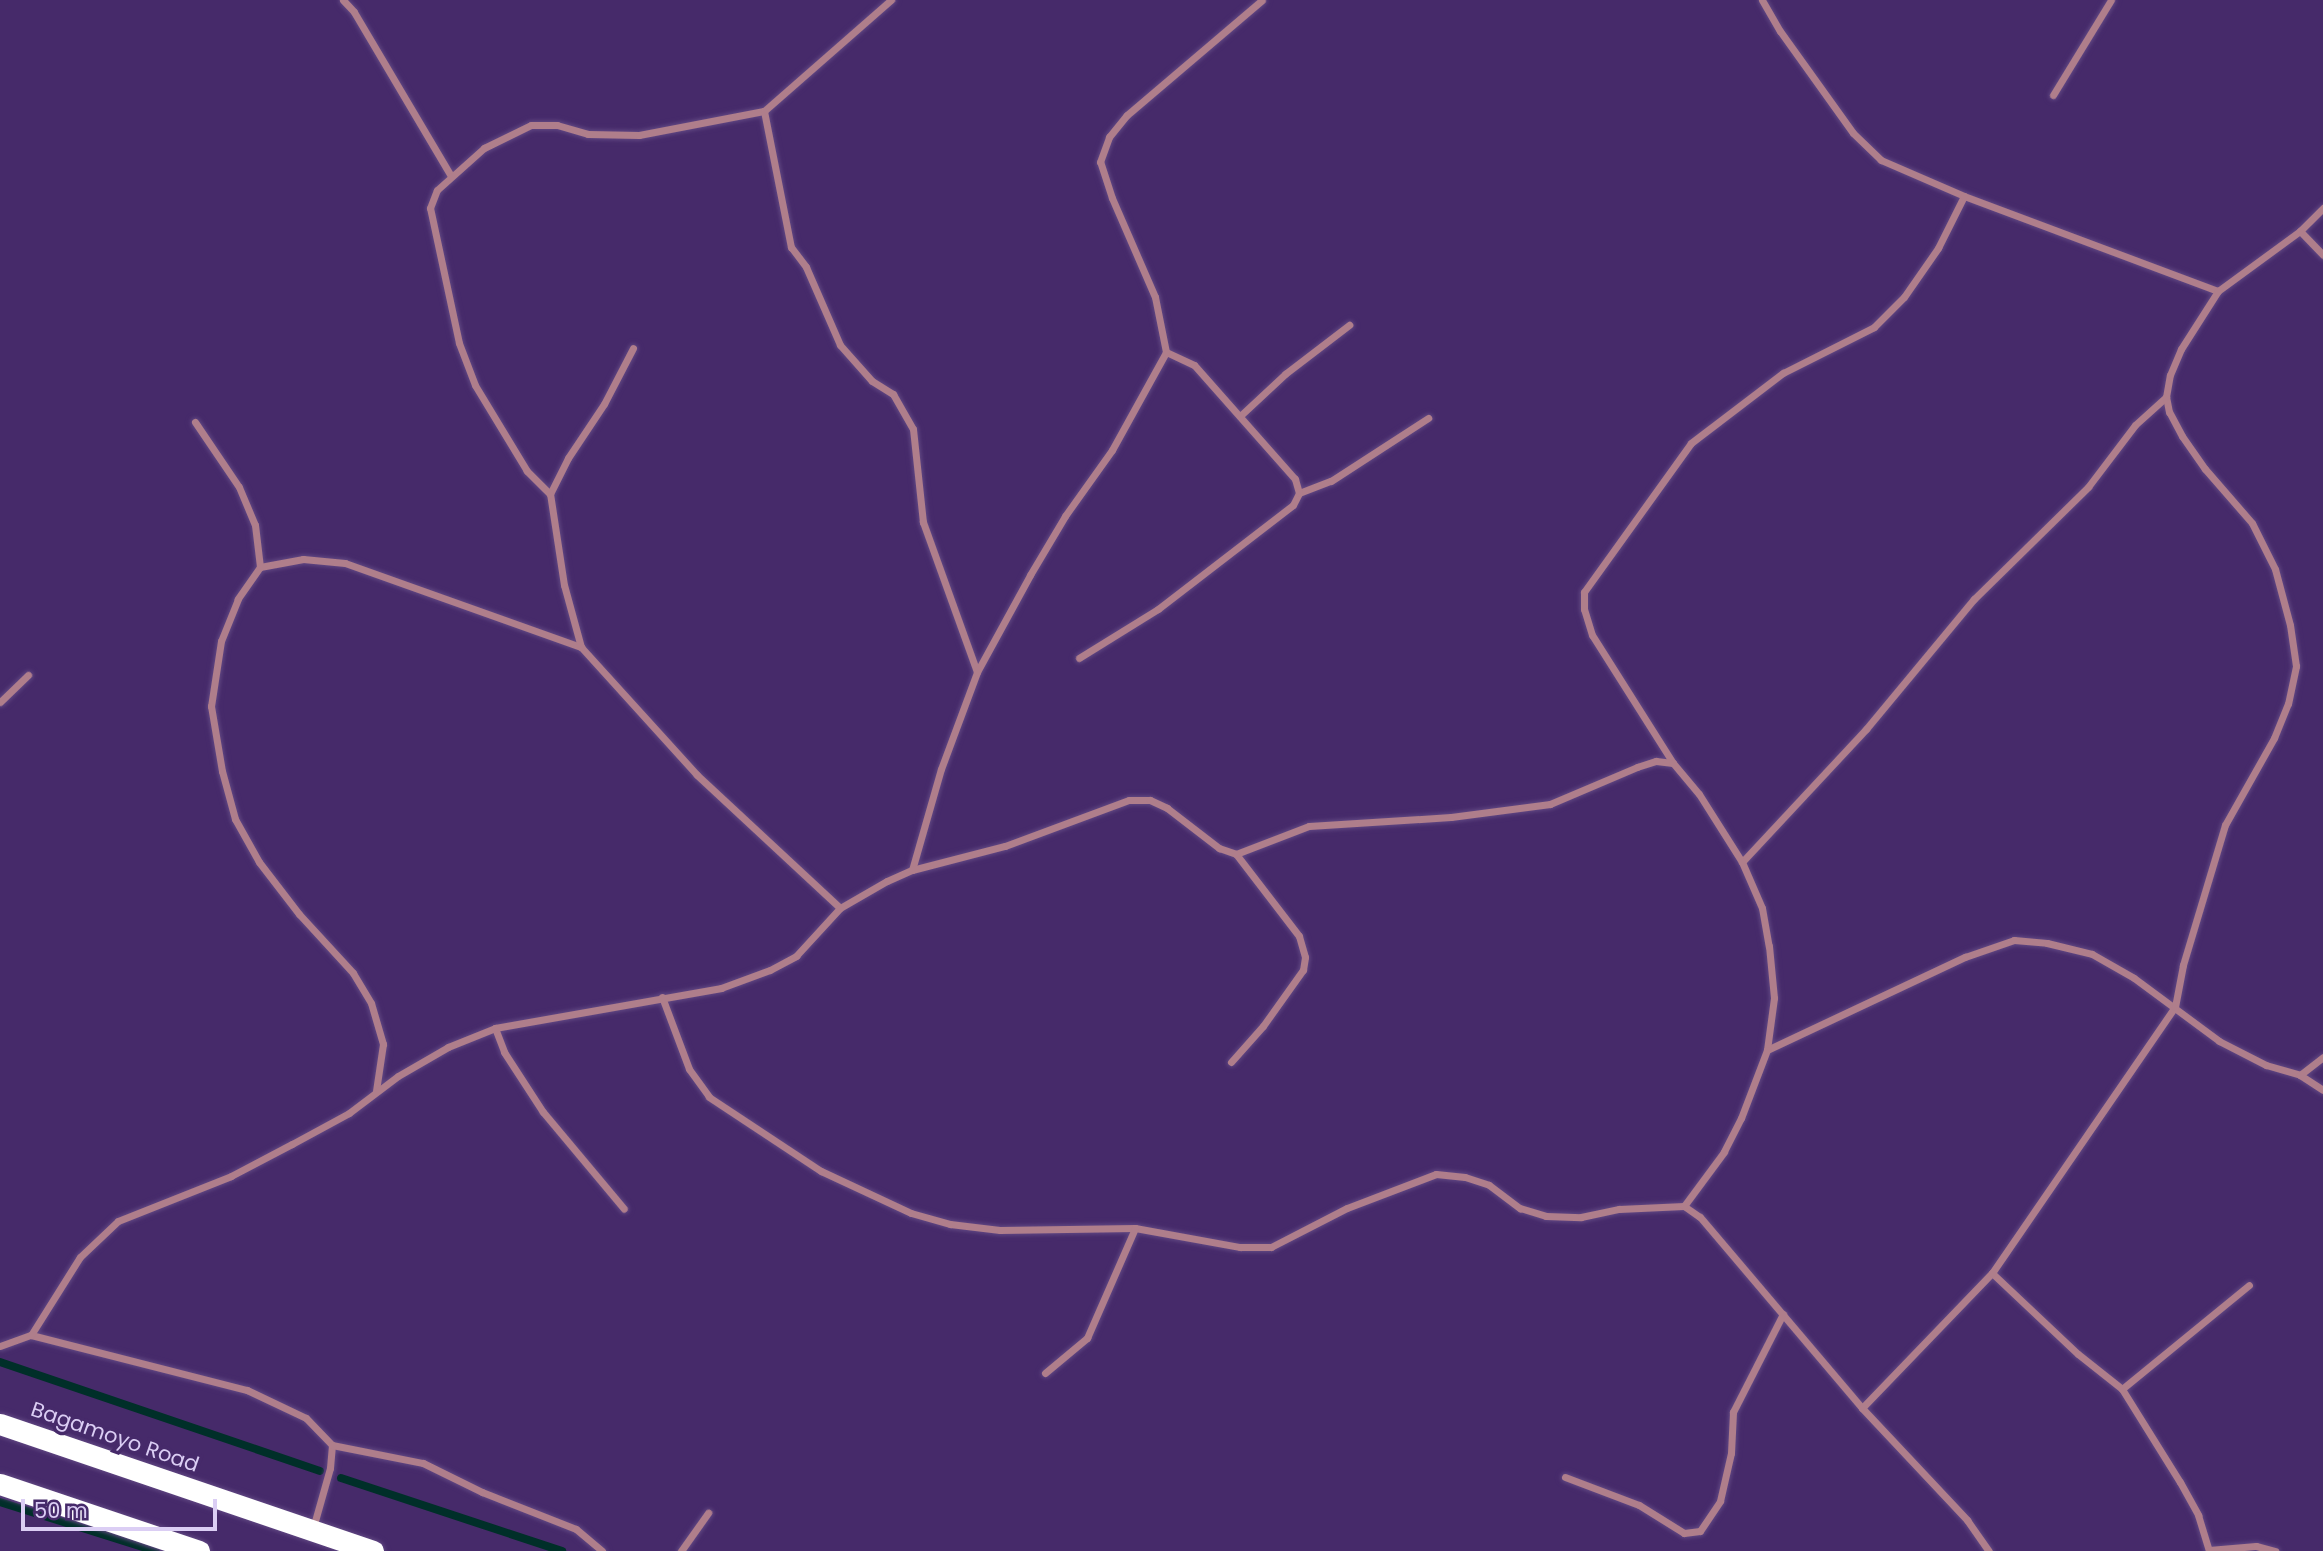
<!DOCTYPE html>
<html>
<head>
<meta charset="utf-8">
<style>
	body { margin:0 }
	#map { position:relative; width:2323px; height:1551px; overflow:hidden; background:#462a6a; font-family:Poppins,sans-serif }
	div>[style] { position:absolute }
	.stream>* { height:8px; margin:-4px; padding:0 4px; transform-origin:4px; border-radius:4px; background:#002f29 }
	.roads { filter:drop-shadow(0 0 2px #614883) drop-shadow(0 0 2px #614883) }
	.street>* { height:7px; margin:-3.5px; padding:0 3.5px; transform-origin:3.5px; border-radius:3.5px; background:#af7e8b }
	.highway>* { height:21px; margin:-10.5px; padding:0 10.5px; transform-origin:10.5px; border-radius:10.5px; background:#fff }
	span { translate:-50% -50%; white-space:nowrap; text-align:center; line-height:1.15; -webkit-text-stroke:7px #462a6a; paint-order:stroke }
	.street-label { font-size:21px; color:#dbcef4 }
	.scale { position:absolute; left:21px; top:1499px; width:196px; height:32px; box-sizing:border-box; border:4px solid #dbcef4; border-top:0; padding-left:9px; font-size:21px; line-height:24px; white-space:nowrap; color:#dbcef4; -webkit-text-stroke:5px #462a6a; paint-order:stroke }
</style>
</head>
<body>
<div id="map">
	<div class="stream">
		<i style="left:0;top:1362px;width:338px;rotate:18.8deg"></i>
		<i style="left:341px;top:1478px;width:233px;rotate:18.3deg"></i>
		<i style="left:0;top:1502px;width:163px;rotate:17.5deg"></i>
	</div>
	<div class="roads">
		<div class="street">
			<i style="left:343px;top:0;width:16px;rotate:47deg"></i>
			<i style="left:354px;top:12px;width:191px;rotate:59.4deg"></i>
			<i style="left:1762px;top:0;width:36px;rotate:60deg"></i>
			<i style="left:1780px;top:31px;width:125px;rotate:54.4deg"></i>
			<i style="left:1853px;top:133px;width:39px;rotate:44deg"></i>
			<i style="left:1881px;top:160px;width:90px;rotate:23.4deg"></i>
			<i style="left:2053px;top:95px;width:111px;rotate:-58.6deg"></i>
			<i style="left:764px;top:111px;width:139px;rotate:78.8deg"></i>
			<i style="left:791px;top:247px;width:25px;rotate:53deg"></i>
			<i style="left:806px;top:267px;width:85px;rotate:66.4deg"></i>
			<i style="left:840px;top:345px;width:48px;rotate:48.4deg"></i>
			<i style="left:872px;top:381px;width:25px;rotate:32deg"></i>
			<i style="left:893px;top:394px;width:40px;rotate:60.3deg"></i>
			<i style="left:913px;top:429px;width:94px;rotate:83.9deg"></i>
			<i style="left:923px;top:522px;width:159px;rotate:70.2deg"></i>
			<i style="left:2300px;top:231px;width:33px;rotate:46deg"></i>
			<i style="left:1240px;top:416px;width:62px;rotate:-43deg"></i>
			<i style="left:1285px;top:374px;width:81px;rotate:-37.4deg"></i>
			<i style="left:195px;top:422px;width:78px;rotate:55.9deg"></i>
			<i style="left:239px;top:487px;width:41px;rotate:67.2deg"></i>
			<i style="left:255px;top:525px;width:42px;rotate:83.2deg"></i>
			<i style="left:260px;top:567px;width:39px;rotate:125deg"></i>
			<i style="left:238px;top:599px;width:45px;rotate:112deg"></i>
			<i style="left:221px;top:641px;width:66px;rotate:98.7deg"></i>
			<i style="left:211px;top:706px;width:66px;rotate:80.4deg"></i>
			<i style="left:222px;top:771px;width:50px;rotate:74.8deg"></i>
			<i style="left:235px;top:819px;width:49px;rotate:60.8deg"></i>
			<i style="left:259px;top:862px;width:66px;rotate:52.4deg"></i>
			<i style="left:299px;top:914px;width:80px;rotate:47.5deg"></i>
			<i style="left:353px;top:973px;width:35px;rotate:59deg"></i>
			<i style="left:371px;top:1003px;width:43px;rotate:73.7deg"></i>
			<i style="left:383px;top:1044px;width:48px;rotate:98.5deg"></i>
			<i style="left:1299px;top:493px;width:34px;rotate:-21deg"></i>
			<i style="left:1331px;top:481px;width:116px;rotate:-33deg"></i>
			<i style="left:550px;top:494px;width:40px;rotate:-63.4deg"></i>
			<i style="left:568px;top:458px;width:65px;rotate:-56.3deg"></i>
			<i style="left:604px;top:404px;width:63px;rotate:-62.6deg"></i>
			<i style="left:260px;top:567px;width:44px;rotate:-10.5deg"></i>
			<i style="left:303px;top:559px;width:42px;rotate:5.4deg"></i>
			<i style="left:345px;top:563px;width:251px;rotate:19.6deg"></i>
			<i style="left:581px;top:647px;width:173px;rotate:47.8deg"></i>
			<i style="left:697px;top:775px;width:195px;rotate:42.9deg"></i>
			<i style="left:581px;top:647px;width:64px;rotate:-105.3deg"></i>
			<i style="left:564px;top:585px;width:92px;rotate:-98.7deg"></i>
			<i style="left:550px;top:494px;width:33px;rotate:-135deg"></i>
			<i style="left:527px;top:471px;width:100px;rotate:-121.2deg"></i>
			<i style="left:475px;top:385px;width:45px;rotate:-110.9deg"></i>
			<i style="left:459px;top:343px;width:138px;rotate:-102.1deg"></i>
			<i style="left:430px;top:208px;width:19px;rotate:-69deg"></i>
			<i style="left:437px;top:190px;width:63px;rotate:-41.8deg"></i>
			<i style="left:484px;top:148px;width:52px;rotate:-26.1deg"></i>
			<i style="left:531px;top:125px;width:26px"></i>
			<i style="left:557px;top:125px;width:32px;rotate:16deg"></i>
			<i style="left:588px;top:134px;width:51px;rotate:1.1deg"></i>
			<i style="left:639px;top:135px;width:127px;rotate:-10.9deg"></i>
			<i style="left:764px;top:111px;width:169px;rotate:-41.2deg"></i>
			<i style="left:1079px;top:658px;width:93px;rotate:-31.8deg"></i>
			<i style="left:1158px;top:609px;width:170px;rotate:-37.6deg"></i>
			<i style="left:1293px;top:505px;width:13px;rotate:-63deg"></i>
			<i style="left:1299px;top:493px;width:15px;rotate:-106deg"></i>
			<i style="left:1295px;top:479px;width:152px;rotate:-131.5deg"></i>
			<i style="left:1194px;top:365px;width:31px;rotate:-155deg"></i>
			<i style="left:0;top:702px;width:39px;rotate:-44deg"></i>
			<i style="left:1673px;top:763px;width:151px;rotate:-122.3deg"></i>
			<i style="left:1592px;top:635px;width:27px;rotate:-107deg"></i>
			<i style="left:1584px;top:609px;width:17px;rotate:-90deg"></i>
			<i style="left:1584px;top:592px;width:183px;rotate:-54.3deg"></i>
			<i style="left:1691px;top:443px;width:116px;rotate:-37.3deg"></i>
			<i style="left:1783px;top:373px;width:102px;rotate:-26.8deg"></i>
			<i style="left:1874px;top:327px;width:42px;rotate:-45deg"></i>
			<i style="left:1904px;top:297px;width:60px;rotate:-55.2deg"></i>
			<i style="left:1938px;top:248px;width:58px;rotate:-63.4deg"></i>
			<i style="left:1964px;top:196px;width:271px;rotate:20.5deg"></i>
			<i style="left:1742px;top:862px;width:182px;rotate:-47deg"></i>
			<i style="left:1866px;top:729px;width:169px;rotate:-50.3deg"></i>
			<i style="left:1974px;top:599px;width:160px;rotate:-44.5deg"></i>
			<i style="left:2088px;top:487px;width:78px;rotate:-52.8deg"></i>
			<i style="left:2135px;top:425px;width:42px;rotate:-42.1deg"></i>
			<i style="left:912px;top:870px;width:105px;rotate:-74deg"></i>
			<i style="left:941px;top:769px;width:103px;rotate:-69.6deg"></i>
			<i style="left:977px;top:672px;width:111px;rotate:-61.3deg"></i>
			<i style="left:1030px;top:575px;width:69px;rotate:-59.3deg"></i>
			<i style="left:1065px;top:516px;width:81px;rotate:-54.5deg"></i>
			<i style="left:1112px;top:450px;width:112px;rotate:-61.1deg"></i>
			<i style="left:1166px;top:352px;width:56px;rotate:-101.3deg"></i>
			<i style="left:1155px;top:297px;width:108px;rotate:-113.5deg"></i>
			<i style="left:1112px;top:198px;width:38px;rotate:-108deg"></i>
			<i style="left:1100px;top:162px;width:27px;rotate:-70deg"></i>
			<i style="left:1109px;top:137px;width:28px;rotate:-51deg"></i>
			<i style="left:1127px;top:115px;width:177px;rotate:-40.4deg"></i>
			<i style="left:662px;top:997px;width:77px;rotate:69.4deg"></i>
			<i style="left:689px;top:1069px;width:34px;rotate:54deg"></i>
			<i style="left:709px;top:1097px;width:134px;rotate:33.5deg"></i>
			<i style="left:821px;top:1171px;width:99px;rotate:25deg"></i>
			<i style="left:911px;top:1213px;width:41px;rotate:15.8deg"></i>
			<i style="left:950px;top:1224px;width:50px;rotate:6.8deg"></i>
			<i style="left:1000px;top:1230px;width:135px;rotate:-0.8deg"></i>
			<i style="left:1135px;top:1228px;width:107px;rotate:10.3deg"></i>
			<i style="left:1240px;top:1247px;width:31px"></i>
			<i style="left:1271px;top:1247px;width:85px;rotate:-27.2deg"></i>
			<i style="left:1347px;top:1208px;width:95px;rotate:-20.9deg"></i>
			<i style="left:1436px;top:1174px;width:29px;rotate:6deg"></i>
			<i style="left:1465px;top:1177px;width:25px;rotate:18deg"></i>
			<i style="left:1489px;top:1185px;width:39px;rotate:37deg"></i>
			<i style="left:1520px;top:1208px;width:27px;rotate:17deg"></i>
			<i style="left:1546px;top:1216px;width:35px;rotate:2deg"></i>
			<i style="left:1581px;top:1217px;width:39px;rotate:-12deg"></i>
			<i style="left:1619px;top:1209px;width:65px;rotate:-2.6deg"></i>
			<i style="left:1684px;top:1206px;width:19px;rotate:35deg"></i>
			<i style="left:1700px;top:1217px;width:250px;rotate:49.7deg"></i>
			<i style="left:1862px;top:1408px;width:154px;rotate:46.8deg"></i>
			<i style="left:1967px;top:1520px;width:38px;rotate:55deg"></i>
			<i style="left:495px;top:1028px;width:26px;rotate:69deg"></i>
			<i style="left:504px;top:1052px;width:72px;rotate:57deg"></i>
			<i style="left:543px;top:1112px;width:126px;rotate:50.1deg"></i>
			<i style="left:1767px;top:1050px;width:219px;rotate:-25.2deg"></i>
			<i style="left:1965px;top:957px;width:52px;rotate:-19.1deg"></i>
			<i style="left:2014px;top:940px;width:33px;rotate:5deg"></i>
			<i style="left:2047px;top:943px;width:46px;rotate:13.7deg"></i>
			<i style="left:2092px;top:954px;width:48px;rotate:29.7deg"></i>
			<i style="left:2134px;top:978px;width:106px;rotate:36.5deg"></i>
			<i style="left:2219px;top:1041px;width:53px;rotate:27.1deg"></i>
			<i style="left:2266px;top:1065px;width:35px;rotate:16deg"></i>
			<i style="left:2300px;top:1075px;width:27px;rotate:33deg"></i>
			<i style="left:1231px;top:1062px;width:48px;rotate:-48.4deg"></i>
			<i style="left:1263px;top:1026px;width:69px;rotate:-54.5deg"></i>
			<i style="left:1303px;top:970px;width:13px;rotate:-81deg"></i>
			<i style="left:1305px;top:957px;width:22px;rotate:-106deg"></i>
			<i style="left:1299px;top:936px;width:103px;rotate:-127.5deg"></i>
			<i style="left:2300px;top:1075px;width:29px;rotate:-38deg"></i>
			<i style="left:1992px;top:1273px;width:118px;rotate:43.3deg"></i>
			<i style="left:2078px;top:1354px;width:56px;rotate:38.5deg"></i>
			<i style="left:2122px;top:1389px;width:110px;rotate:58.1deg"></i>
			<i style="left:2180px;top:1482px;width:38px;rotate:61deg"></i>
			<i style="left:2198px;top:1515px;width:38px;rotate:73deg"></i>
			<i style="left:31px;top:1335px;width:223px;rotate:14.3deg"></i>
			<i style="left:247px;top:1390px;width:65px;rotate:25.4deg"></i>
			<i style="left:306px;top:1418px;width:37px;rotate:46deg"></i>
			<i style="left:332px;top:1445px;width:23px;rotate:95deg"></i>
			<i style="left:330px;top:1468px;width:62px;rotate:105.8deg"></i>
			<i style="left:0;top:1346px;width:33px;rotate:-20deg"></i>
			<i style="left:31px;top:1335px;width:92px;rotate:-57.9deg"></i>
			<i style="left:80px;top:1257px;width:52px;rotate:-43.5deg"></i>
			<i style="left:118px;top:1221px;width:122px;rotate:-21.7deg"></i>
			<i style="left:231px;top:1176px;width:69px;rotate:-27.7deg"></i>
			<i style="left:292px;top:1144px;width:65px;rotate:-28.5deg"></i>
			<i style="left:349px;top:1113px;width:61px;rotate:-37.1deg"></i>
			<i style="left:398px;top:1076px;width:58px;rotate:-30.1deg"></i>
			<i style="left:448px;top:1047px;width:51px;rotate:-22deg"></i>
			<i style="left:495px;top:1028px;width:230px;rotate:-10deg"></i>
			<i style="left:721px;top:988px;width:52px;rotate:-20.2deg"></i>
			<i style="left:770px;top:970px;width:30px;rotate:-28deg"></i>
			<i style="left:796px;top:956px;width:65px;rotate:-47.5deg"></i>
			<i style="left:840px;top:908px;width:54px;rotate:-29.9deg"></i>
			<i style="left:887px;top:881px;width:27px;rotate:-24deg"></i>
			<i style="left:912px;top:870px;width:96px;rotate:-14.5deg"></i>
			<i style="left:1005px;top:846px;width:132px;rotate:-20.4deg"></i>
			<i style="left:1129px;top:800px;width:21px"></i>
			<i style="left:1150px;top:800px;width:19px;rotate:25deg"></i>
			<i style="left:1167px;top:808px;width:66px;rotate:37.6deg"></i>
			<i style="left:1219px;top:848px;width:18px;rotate:19deg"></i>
			<i style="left:1236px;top:854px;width:78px;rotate:-21deg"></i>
			<i style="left:1309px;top:826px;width:142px;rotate:-3.6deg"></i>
			<i style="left:1451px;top:817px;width:100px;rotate:-7.5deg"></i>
			<i style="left:1550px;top:804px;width:95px;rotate:-23deg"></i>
			<i style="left:1637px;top:767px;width:20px;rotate:-18deg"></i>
			<i style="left:1656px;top:761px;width:17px;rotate:7deg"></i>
			<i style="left:1673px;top:763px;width:40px;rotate:50deg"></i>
			<i style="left:1699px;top:794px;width:80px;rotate:57.7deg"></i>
			<i style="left:1742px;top:862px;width:50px;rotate:66.5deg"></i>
			<i style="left:1762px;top:908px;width:39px;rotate:80deg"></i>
			<i style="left:1769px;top:946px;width:52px;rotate:84.5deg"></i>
			<i style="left:1774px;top:998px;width:52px;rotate:97.7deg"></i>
			<i style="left:1767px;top:1050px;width:73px;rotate:110.9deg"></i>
			<i style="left:1741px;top:1118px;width:38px;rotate:117deg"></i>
			<i style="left:1724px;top:1152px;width:67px;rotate:126.5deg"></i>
			<i style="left:1045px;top:1373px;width:55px;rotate:-39.8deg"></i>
			<i style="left:1087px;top:1338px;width:120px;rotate:-66.4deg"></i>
			<i style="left:2122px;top:1389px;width:164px;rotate:-39.3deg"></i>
			<i style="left:1862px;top:1408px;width:187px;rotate:-46.1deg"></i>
			<i style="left:1992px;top:1273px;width:323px;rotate:-55.5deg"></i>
			<i style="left:2175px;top:1007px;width:43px;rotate:-79.2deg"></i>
			<i style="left:2183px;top:965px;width:146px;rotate:-73.3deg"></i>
			<i style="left:2225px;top:825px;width:100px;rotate:-60.6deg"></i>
			<i style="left:2274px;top:738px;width:37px;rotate:-68deg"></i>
			<i style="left:2288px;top:704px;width:39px;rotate:-78deg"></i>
			<i style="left:2296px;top:666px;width:41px;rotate:-98.3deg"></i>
			<i style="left:2290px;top:625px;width:58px;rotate:-105deg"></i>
			<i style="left:2275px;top:569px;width:51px;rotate:-116.6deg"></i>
			<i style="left:2252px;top:523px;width:72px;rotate:-131deg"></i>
			<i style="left:2205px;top:469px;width:40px;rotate:-124.9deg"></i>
			<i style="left:2182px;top:436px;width:27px;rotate:-118deg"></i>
			<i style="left:2169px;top:412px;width:15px;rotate:-101deg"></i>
			<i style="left:2166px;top:397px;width:22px;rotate:-80deg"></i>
			<i style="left:2170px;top:375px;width:28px;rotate:-67deg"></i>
			<i style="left:2181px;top:349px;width:69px;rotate:-57.5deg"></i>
			<i style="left:2218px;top:291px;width:102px;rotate:-36.2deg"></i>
			<i style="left:2300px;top:231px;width:33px;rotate:-45deg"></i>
			<i style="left:332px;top:1445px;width:93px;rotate:11.2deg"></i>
			<i style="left:423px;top:1463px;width:66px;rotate:26.2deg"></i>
			<i style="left:482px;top:1492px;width:101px;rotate:21.5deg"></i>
			<i style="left:576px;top:1529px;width:34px;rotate:40deg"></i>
			<i style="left:1565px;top:1477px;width:79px;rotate:20.7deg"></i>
			<i style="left:1639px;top:1505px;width:53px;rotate:31.9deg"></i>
			<i style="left:1684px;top:1533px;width:16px;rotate:-7deg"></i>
			<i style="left:1700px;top:1531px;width:36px;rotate:-56deg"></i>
			<i style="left:1720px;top:1501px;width:49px;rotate:-77.1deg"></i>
			<i style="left:1731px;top:1453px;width:41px;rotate:-87.2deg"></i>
			<i style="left:1733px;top:1412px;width:110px;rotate:-63deg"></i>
			<i style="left:2209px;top:1550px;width:47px;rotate:-4.9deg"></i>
			<i style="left:2256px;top:1546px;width:20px;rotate:15deg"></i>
			<i style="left:681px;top:1551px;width:47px;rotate:-54.6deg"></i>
		</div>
		<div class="highway">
			<i style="left:0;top:1424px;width:394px;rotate:18.8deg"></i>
			<i style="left:0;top:1484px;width:210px;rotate:18.6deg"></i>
		</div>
	</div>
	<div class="street-label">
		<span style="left:115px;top:1437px;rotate:19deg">Bagamoyo Road</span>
	</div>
	<div class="scale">50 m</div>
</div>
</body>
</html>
